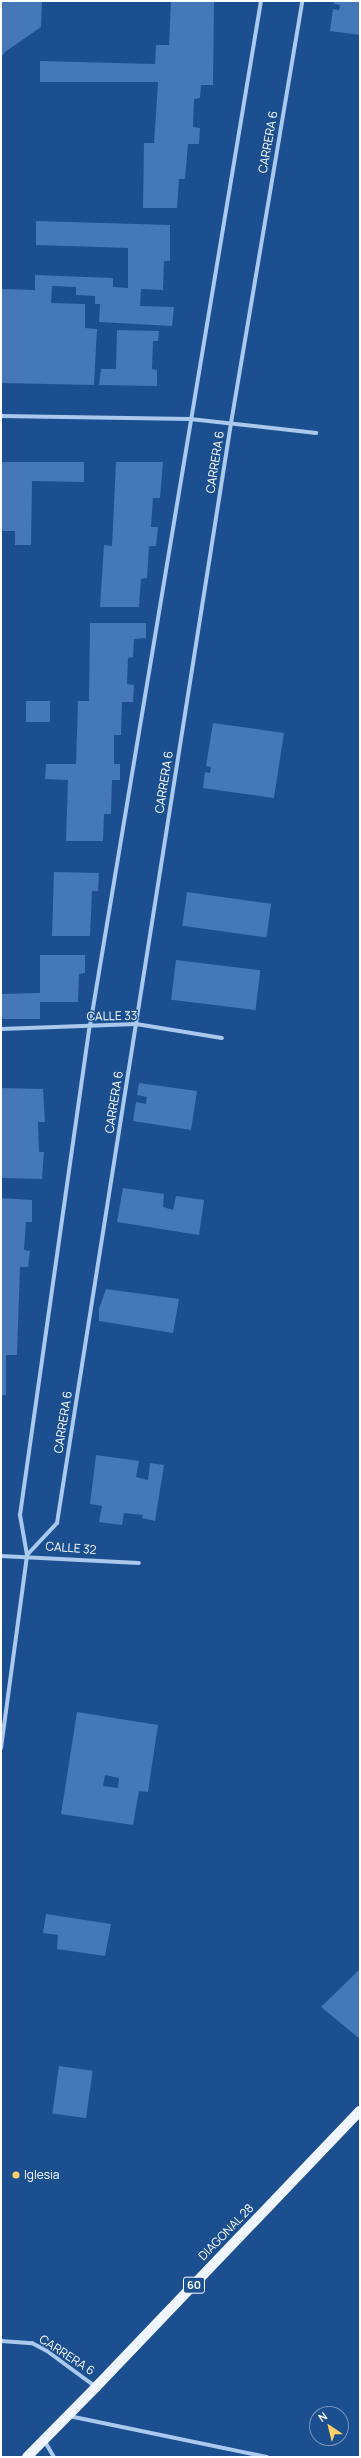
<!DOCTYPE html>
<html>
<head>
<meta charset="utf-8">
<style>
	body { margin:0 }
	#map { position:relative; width:361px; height:2458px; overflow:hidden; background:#1b4f8f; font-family:Manrope,sans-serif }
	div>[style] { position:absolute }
	.building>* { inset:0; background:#4478b7; transform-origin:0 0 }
	.minor>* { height:4px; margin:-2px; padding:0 2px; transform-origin:2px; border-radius:2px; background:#a9c9ee }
	.primary>* { height:10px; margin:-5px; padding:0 5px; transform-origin:5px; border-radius:5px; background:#f0f6ff }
	.dots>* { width:11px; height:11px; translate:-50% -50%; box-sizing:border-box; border:2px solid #1b4f8f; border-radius:50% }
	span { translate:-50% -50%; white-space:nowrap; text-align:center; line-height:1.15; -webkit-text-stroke:3px #1b4f8f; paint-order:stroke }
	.shield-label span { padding:1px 3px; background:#1b4f8f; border:1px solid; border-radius:3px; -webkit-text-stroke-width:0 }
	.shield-label { font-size:11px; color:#fff; font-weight:700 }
	.street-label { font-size:12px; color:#fff }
	.poi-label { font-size:12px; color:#fff }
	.left { translate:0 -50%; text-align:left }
	.frame { position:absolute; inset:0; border:2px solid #fff; pointer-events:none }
	.north { position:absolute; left:309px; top:2406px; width:40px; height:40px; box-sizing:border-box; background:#1b4f8f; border:1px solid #7695bc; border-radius:50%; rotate:325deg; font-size:11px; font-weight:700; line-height:16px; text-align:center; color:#fff }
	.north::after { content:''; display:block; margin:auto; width:14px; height:18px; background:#ffd166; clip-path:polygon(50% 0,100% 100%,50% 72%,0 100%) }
</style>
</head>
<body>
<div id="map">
	<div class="building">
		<i style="clip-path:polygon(1px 1px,42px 1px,41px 27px,5px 52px,1px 57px)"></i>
		<i style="clip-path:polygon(171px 1px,214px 1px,213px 85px,201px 85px,200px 98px,194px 99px,193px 127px,200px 128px,199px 144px,188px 144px,185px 179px,179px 179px,177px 208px,143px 208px,144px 143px,154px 143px,158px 82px,40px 82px,40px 61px,155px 64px,156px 45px,169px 45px)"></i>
		<i style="clip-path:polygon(334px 1px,360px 1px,360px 35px,330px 31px,333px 9px,339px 10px,340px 5px,334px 4px)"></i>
		<i style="clip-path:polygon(36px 221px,170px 225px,170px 261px,164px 261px,163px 290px,141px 289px,140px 306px,174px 307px,172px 326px,99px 322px,100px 304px,95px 304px,95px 296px,76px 295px,76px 287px,52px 286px,51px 303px,85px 304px,85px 328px,97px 329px,94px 385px,1px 383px,1px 289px,35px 290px,35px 275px,113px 278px,113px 287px,128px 288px,128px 248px,36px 245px)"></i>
		<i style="clip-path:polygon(117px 330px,159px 331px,158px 341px,153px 341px,152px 369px,157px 370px,157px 386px,99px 385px,101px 369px,116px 369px)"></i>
		<i style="clip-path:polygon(1px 462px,84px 462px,84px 482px,32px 481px,31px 545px,15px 545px,15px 531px,1px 531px)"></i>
		<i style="clip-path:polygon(116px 462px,163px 462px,160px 498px,153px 498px,151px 527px,158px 527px,156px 546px,149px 546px,147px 578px,141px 579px,139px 607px,100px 607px,104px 545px,112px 546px)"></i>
		<i style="clip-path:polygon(90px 623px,146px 623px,146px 638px,134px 639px,133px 657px,128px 658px,127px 684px,134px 685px,133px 702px,122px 702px,121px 735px,114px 735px,114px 764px,120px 764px,120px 780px,112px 780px,111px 814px,104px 814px,103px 841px,66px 841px,68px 780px,45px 779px,46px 764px,76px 764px,78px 701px,89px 701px)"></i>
		<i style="left:26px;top:701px;width:24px;height:21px"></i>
		<i style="clip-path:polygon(213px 723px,284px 733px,274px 798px,203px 788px,205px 772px,210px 773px,211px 767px,206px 766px)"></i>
		<i style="clip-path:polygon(54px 872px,99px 873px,98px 891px,92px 891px,90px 936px,52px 936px)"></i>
		<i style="left:187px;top:892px;width:85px;height:34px;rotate:8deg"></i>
		<i style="clip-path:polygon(40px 955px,85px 955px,85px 973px,79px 974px,78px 1002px,40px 1002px,40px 1019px,1px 1019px,1px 994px,40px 993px)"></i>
		<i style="left:176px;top:960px;width:85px;height:40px;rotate:7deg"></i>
		<i style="clip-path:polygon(139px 1083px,197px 1091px,191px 1130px,133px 1121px,136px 1102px,146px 1104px,146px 1103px,147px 1097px,137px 1095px)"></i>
		<i style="clip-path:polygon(1px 1088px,43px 1089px,45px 1122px,38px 1122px,39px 1152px,44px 1152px,42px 1179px,1px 1178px)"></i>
		<i style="clip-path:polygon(123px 1188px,164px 1194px,163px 1207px,173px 1210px,176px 1196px,204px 1200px,199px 1235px,117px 1222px)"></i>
		<i style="clip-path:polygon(1px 1198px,32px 1200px,32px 1222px,26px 1222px,24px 1250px,30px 1251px,28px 1267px,20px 1267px,17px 1355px,6px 1355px,6px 1395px,1px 1395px)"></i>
		<i style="clip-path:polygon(106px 1289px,179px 1299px,173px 1333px,99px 1321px,99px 1309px)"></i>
		<i style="clip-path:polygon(96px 1455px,139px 1461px,136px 1477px,148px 1480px,150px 1463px,164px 1465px,155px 1521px,142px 1518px,143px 1515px,124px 1513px,122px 1525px,99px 1522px,102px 1506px,90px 1504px)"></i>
		<i style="clip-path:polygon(evenodd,77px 1712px,158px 1725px,148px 1792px,139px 1791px,133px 1825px,61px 1814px,77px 1712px,105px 1775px,119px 1778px,118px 1788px,103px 1786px,105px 1775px)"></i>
		<i style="clip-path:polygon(46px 1914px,111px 1924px,105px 1956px,57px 1949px,58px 1935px,43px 1933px)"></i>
		<i style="clip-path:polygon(360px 1969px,360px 2039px,321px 2007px)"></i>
		<i style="left:59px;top:2066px;width:34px;height:48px;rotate:8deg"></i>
	</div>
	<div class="minor">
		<i style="left:1px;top:416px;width:189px;rotate:0.9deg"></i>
		<i style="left:190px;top:419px;width:127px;rotate:6.3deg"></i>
		<i style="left:1px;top:1029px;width:135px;rotate:-2.1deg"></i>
		<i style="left:136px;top:1024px;width:87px;rotate:9.2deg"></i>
		<i style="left:27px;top:1555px;width:44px;rotate:-46.8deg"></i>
		<i style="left:57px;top:1523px;width:1114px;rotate:-81.01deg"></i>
		<i style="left:231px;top:423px;width:428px;rotate:-80.4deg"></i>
		<i style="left:1px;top:1556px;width:138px;rotate:2.9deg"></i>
		<i style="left:1px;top:1748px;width:195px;rotate:-82.3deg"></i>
		<i style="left:27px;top:1555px;width:41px;rotate:-99.9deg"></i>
		<i style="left:20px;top:1515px;width:494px;rotate:-81.9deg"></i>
		<i style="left:90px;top:1026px;width:1039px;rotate:-80.53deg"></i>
		<i style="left:1px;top:2341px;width:31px;rotate:4deg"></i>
		<i style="left:32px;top:2343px;width:17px;rotate:28deg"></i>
		<i style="left:47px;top:2351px;width:61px;rotate:36.3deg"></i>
		<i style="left:69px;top:2416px;width:202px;rotate:11.7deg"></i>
		<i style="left:44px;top:2440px;width:20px;rotate:60deg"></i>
	</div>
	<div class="primary">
		<i style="left:27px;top:2457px;width:98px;rotate:-45.4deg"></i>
		<i style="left:96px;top:2387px;width:382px;rotate:-46.3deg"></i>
	</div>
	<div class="dots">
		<i style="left:16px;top:2175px;background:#ffd166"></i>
	</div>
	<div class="shield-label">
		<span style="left:194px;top:2285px">60</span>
	</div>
	<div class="street-label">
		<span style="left:268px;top:142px;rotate:-80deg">CARRERA 6</span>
		<span style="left:215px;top:462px;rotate:-81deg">CARRERA 6</span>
		<span style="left:164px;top:782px;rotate:-81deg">CARRERA 6</span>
		<span style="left:112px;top:1016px;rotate:-1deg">CALLE 33</span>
		<span style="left:114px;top:1102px;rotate:-81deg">CARRERA 6</span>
		<span style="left:63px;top:1422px;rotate:-81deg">CARRERA 6</span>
		<span style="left:71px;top:1548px;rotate:4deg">CALLE 32</span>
		<span style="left:226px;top:2232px;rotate:-46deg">DIAGONAL 28</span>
		<span style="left:67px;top:2355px;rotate:33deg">CARRERA 6</span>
	</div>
	<div class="poi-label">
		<span class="left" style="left:24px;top:2175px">Iglesia</span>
	</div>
	<div class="frame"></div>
	<div class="north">N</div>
</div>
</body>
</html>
